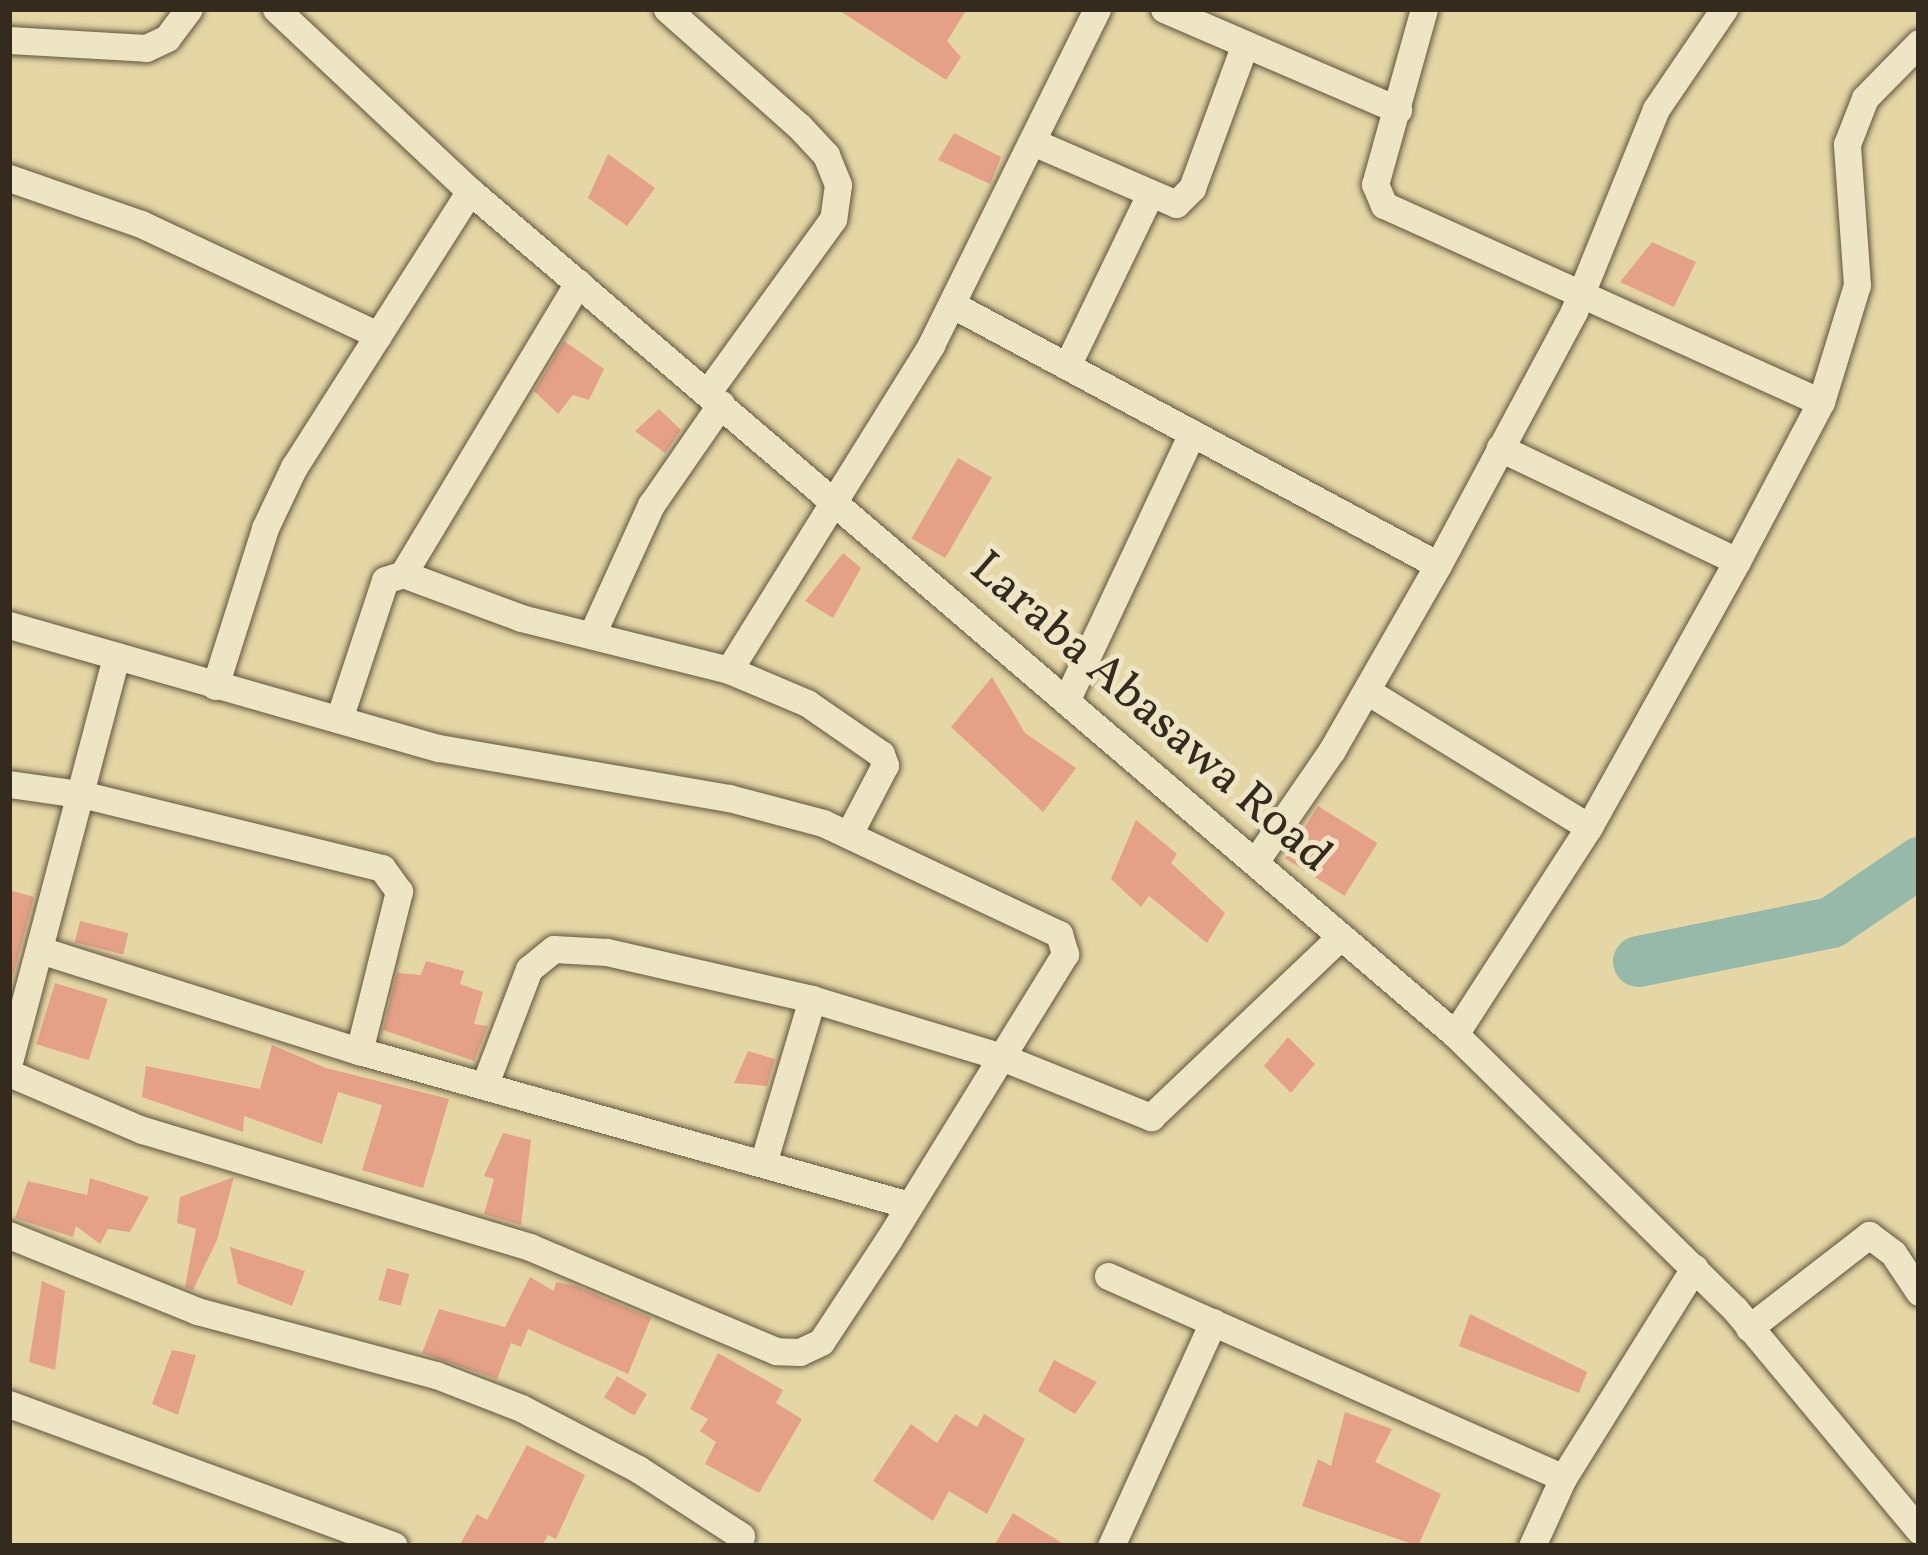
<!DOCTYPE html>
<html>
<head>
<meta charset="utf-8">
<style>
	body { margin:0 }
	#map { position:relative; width:1928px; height:1555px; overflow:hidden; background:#e5d7a5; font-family:Vollkorn,serif }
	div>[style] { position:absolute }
	.river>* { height:51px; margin:-25.5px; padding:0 25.5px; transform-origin:25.5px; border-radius:25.5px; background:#96b9aa }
	.building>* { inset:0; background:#e4a188; transform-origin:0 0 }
	.roads { filter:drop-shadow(0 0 3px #60553f) drop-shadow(0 0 3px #60553f) }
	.minor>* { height:27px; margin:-13.5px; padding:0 13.5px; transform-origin:13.5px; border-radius:13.5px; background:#eee5c4 }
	span { translate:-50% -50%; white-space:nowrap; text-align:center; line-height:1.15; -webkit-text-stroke:10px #eee5c4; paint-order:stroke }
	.street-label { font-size:48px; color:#342a1d }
	.frame { position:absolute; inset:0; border:12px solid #342a1d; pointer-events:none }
</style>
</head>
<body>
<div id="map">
	<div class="river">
		<i style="left:1638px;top:961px;width:197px;rotate:-11.4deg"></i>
		<i style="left:1831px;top:922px;width:107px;rotate:-34.3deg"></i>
	</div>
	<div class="building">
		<i style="clip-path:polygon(837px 9px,967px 9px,947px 41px,961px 57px,946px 80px)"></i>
		<i style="clip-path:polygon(954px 133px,1001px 157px,990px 184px,938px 160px)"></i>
		<i style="clip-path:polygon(608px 154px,655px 188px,627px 226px,588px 198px)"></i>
		<i style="clip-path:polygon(1652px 242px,1696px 262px,1674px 307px,1620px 282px)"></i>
		<i style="clip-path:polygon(564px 341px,604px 369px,589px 400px,573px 395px,558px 414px,534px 391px)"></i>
		<i style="clip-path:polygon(659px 409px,681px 430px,665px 453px,635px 431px)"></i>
		<i style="left:958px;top:458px;width:39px;height:93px;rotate:30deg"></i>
		<i style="clip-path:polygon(843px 553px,861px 568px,833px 618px,805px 601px)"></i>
		<i style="clip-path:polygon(992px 677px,1025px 733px,1076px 768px,1043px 812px,951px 727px)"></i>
		<i style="left:1318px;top:806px;width:70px;height:62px;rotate:32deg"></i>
		<i style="clip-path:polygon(1136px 820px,1177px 854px,1171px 863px,1225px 913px,1207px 943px,1149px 896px,1141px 907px,1111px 879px)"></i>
		<i style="clip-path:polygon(9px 890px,34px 897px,12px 980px,9px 980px)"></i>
		<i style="left:80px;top:921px;width:50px;height:22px;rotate:14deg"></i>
		<i style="clip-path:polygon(426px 961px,464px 971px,460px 984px,483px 992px,474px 1024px,488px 1026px,474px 1061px,383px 1030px,397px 973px,421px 975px)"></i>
		<i style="left:55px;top:983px;width:55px;height:64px;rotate:17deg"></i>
		<i style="clip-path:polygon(1288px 1037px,1315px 1064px,1291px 1093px,1264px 1066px)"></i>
		<i style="clip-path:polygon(272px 1045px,326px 1068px,449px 1099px,423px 1188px,362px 1170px,382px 1105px,338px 1092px,322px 1144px,244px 1116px,243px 1132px,142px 1097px,146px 1066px,260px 1089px)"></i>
		<i style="clip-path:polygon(748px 1051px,775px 1059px,767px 1086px,734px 1083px)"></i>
		<i style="clip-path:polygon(503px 1133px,531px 1140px,521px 1225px,484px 1214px,494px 1179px,484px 1176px)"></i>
		<i style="clip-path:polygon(234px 1177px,217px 1240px,193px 1290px,185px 1287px,196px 1229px,177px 1223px,180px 1197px)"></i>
		<i style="clip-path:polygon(90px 1178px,149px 1197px,130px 1232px,108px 1229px,100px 1244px,76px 1226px,73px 1237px,15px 1218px,28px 1181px,87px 1195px)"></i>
		<i style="clip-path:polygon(230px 1247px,305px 1271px,292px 1306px,238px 1284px)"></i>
		<i style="left:387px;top:1268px;width:23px;height:33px;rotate:15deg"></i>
		<i style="clip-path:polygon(530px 1277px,554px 1291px,556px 1282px,576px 1286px,651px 1318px,628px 1374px,528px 1329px,521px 1347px,511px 1343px,497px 1379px,422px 1353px,439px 1309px,505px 1327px)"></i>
		<i style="clip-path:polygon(42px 1281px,65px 1291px,55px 1370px,29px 1362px)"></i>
		<i style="clip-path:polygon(1470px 1314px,1587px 1372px,1579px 1393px,1459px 1346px)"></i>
		<i style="clip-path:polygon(172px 1350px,196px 1355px,178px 1415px,152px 1404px)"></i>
		<i style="clip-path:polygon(718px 1353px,783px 1390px,776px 1403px,802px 1419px,759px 1493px,705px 1464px,716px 1442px,700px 1431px,708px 1419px,690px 1409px)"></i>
		<i style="clip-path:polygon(1054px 1360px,1097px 1382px,1075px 1414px,1038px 1391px)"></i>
		<i style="left:617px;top:1376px;width:35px;height:25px;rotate:31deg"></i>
		<i style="clip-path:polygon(1345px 1412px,1392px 1429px,1375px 1462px,1441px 1494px,1418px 1546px,1302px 1506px,1318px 1459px,1331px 1466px)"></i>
		<i style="clip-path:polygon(955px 1414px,977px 1427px,984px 1414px,1025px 1439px,987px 1514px,949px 1491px,933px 1521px,873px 1481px,911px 1424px,937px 1443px)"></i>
		<i style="clip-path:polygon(527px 1445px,585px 1475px,556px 1539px,548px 1535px,542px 1546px,459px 1546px,477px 1514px,487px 1520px)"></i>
		<i style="clip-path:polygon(1013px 1513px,1067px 1546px,994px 1546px)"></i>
	</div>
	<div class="roads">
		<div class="minor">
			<i style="left:276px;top:9px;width:266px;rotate:43.2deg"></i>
			<i style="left:470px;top:191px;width:1296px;rotate:40.56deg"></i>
			<i style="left:1455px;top:1034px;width:391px;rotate:44.5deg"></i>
			<i style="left:1734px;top:1308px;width:289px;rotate:50.2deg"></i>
			<i style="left:667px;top:9px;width:176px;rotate:41.6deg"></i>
			<i style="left:799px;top:126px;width:40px;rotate:47deg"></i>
			<i style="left:826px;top:155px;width:32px;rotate:68deg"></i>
			<i style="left:838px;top:185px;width:34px;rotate:98deg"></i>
			<i style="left:833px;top:219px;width:215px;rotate:125.9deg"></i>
			<i style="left:1164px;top:9px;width:255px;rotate:23.3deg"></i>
			<i style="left:1424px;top:9px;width:182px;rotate:105.6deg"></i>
			<i style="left:1375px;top:184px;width:23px;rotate:67deg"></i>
			<i style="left:1384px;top:205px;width:479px;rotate:24.3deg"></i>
			<i style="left:9px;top:40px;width:137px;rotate:3.3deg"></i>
			<i style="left:146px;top:48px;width:23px;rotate:-25deg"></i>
			<i style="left:167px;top:38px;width:36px;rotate:-53deg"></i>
			<i style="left:1033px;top:142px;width:156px;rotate:23.4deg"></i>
			<i style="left:1176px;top:204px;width:23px;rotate:-45deg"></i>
			<i style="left:1192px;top:188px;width:153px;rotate:-69.8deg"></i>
			<i style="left:9px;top:178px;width:140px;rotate:19.2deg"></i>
			<i style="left:141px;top:224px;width:262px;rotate:25.1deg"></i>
			<i style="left:953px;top:305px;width:550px;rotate:28.19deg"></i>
			<i style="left:1067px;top:366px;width:189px;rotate:-64.2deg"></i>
			<i style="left:1737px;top:561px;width:180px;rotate:-62.2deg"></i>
			<i style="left:1821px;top:402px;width:122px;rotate:-72.9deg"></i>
			<i style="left:1857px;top:285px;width:141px;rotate:-94.1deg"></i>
			<i style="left:1847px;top:144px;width:49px;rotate:-68.6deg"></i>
			<i style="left:1865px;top:98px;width:77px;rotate:-45.5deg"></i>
			<i style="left:403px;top:574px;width:340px;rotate:-59deg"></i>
			<i style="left:9px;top:625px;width:447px;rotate:16deg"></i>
			<i style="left:439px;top:748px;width:294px;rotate:9.8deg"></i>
			<i style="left:729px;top:798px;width:97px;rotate:14.9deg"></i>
			<i style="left:823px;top:823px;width:261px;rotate:25.2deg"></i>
			<i style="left:1059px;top:934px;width:21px;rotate:73deg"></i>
			<i style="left:1065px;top:954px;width:335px;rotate:121.7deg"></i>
			<i style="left:889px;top:1239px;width:123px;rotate:123.4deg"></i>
			<i style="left:821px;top:1342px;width:23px;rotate:155deg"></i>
			<i style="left:800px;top:1352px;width:24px;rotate:-178deg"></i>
			<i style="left:776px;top:1351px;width:267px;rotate:-157.1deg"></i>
			<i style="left:530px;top:1247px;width:405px;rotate:-163.2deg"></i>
			<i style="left:142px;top:1130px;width:145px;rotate:-156.8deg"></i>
			<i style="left:593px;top:632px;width:140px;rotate:-65.5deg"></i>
			<i style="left:651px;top:505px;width:123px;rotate:-55.3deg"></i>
			<i style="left:729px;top:670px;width:383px;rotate:-58.1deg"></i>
			<i style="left:931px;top:345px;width:375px;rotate:-63.7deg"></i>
			<i style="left:215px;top:686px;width:166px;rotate:-72.4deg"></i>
			<i style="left:265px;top:528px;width:68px;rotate:-64.6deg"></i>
			<i style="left:294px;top:467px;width:327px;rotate:-57.5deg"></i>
			<i style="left:1367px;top:691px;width:260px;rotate:31.5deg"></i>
			<i style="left:1066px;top:701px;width:296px;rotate:-64.8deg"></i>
			<i style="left:339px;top:719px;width:146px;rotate:-71.7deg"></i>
			<i style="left:385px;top:580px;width:19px;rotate:-18deg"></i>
			<i style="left:403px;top:574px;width:126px;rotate:20.4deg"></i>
			<i style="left:521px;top:618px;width:214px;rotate:14deg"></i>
			<i style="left:729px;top:670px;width:85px;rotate:22.9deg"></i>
			<i style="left:807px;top:703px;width:90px;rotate:34.6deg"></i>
			<i style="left:881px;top:754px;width:12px;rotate:70deg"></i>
			<i style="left:885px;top:765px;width:78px;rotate:117.6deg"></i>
			<i style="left:9px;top:784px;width:77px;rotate:8.2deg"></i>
			<i style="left:85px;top:795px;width:306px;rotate:13.8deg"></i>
			<i style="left:382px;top:868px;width:29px;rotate:54deg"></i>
			<i style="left:399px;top:891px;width:165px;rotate:104deg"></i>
			<i style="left:1255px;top:862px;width:136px;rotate:-55.5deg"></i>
			<i style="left:1332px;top:750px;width:213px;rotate:-60.2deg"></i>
			<i style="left:1438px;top:565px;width:288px;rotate:-61.8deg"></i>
			<i style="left:1574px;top:311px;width:218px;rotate:-67.9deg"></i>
			<i style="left:1656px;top:109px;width:121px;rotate:-55.8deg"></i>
			<i style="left:43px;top:951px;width:331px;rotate:17.6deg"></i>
			<i style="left:359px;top:1051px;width:571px;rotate:15.64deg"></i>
			<i style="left:1455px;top:1034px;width:247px;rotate:-57.1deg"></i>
			<i style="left:1589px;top:827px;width:304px;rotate:-60.9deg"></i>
			<i style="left:1737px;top:561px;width:263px;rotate:-154.5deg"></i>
			<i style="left:9px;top:1062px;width:420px;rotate:-75.2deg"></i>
			<i style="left:485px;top:1084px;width:123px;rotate:-69.1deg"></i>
			<i style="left:529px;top:969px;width:32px;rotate:-39deg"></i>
			<i style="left:554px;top:949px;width:53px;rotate:3.2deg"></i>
			<i style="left:607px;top:952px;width:210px;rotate:12.9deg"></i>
			<i style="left:812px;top:999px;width:195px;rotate:17deg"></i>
			<i style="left:999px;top:1056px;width:164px;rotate:21.9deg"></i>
			<i style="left:1151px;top:1117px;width:262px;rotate:-43.6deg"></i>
			<i style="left:764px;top:1160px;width:168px;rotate:-73.4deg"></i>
			<i style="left:9px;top:1235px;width:203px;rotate:22deg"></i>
			<i style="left:197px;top:1311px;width:247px;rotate:15deg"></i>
			<i style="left:436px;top:1375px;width:91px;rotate:21.2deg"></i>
			<i style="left:521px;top:1408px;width:132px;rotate:27.5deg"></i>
			<i style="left:638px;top:1469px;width:123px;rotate:33deg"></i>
			<i style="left:1108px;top:1276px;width:498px;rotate:23.9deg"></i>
			<i style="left:1749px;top:1328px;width:152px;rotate:-37.8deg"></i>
			<i style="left:1869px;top:1235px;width:30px;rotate:37deg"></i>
			<i style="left:1893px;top:1253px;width:47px;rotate:56.3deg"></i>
			<i style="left:9px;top:1404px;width:410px;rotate:20.2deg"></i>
			<i style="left:1111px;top:1546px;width:246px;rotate:-65.5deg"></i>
			<i style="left:1532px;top:1546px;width:75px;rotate:-65.5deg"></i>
			<i style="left:1563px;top:1478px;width:248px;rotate:-58deg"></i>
		</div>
	</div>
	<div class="street-label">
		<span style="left:1150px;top:713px;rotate:41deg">Laraba Abasawa Road</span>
	</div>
	<div class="frame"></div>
</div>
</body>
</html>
